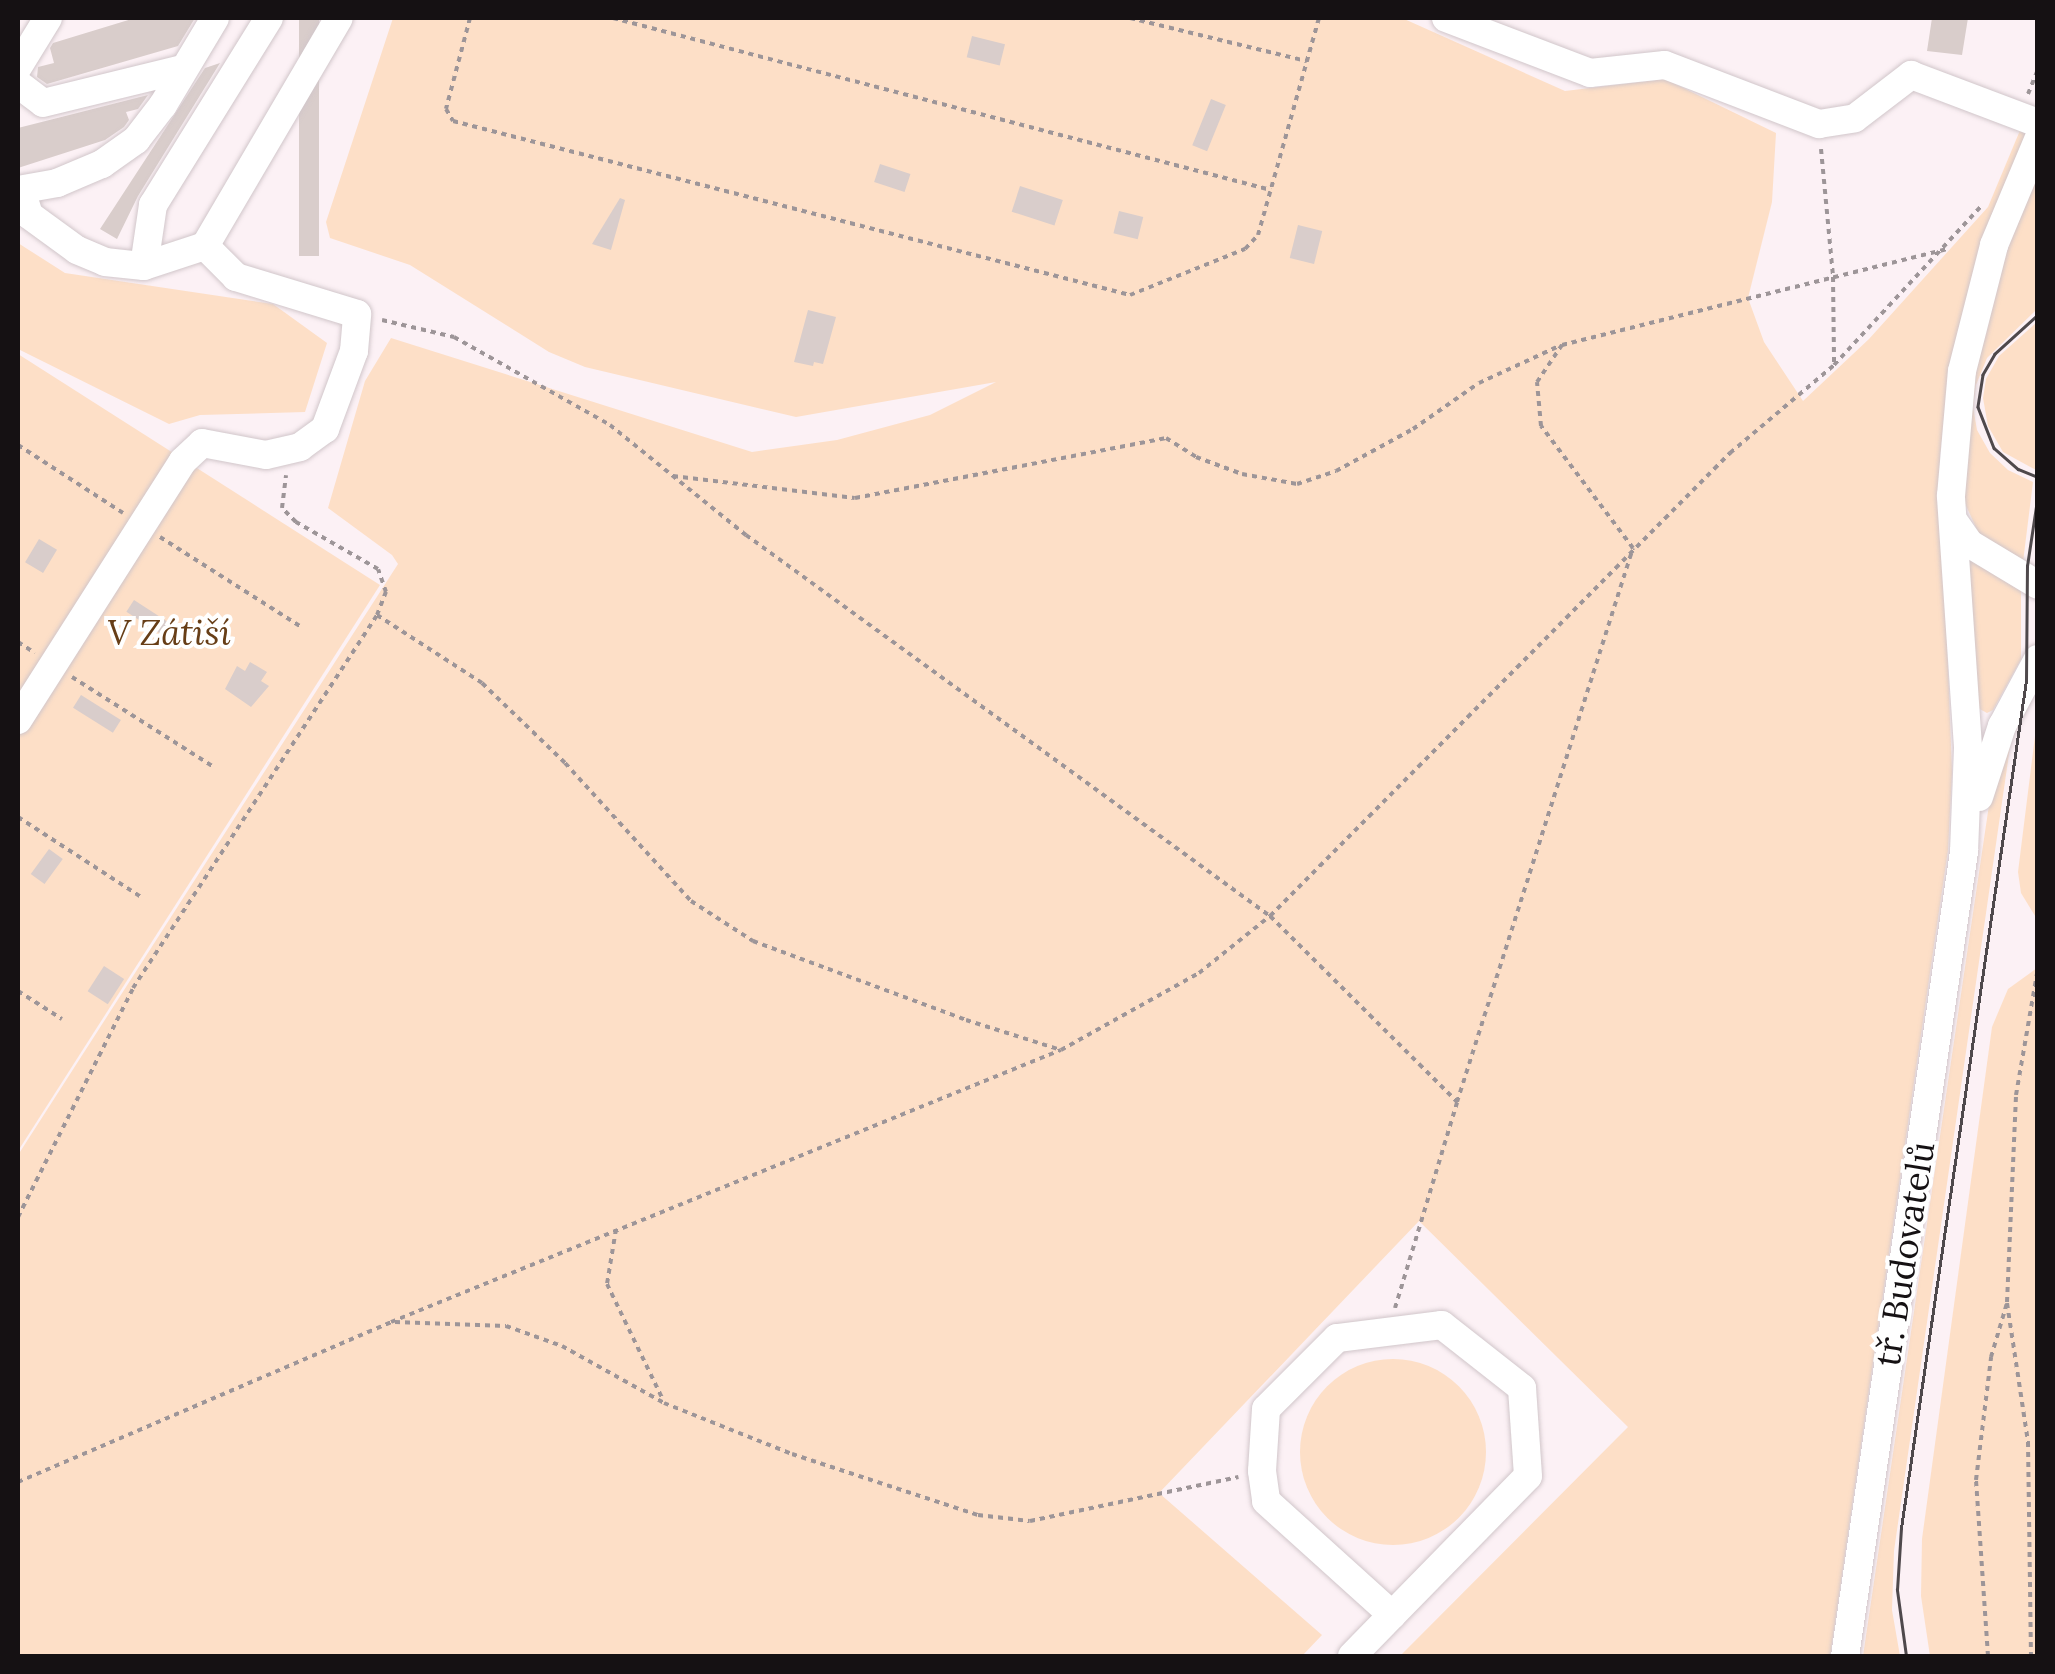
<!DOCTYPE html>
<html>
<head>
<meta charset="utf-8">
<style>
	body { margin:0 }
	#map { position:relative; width:2055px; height:1674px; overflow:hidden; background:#fcf1f5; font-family:Lora,serif }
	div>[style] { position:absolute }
	.green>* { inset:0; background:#fddfc7 }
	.round { border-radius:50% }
	.building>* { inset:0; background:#d9cdcb; transform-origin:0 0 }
	.path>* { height:4px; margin-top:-2px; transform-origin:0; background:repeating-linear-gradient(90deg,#9d9598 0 5px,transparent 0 10px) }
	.roads { filter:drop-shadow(0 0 2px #d1c6ca) drop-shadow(0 0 2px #d1c6ca) }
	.minor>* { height:28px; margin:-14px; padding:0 14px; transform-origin:14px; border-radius:14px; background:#fff }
	.tram>* { height:2.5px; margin:-1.25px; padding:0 1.25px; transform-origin:1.25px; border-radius:1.25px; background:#4f494c }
	span { translate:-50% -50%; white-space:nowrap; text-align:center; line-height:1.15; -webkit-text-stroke:8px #fff; paint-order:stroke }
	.park-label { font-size:35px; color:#673e17; font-style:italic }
	.street-label { font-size:35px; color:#151113 }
	.frame { position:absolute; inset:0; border:20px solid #151113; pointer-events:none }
</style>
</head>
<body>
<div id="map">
	<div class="green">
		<i style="clip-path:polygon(393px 18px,1402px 18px,1565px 91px,1665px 79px,1776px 133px,1772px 202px,1748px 298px,1764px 342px,1803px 401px,1869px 339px,1988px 207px,2021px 128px,2032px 123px,1946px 404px,1940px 455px,1952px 772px,1948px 850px,1830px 1656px,1400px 1656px,1628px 1427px,1419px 1221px,1159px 1493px,1322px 1635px,1302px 1656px,18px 1656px,18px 1155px,398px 564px,392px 555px,328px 508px,365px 381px,391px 338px,752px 452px,837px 440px,930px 415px,996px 382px,796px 417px,585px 367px,549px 352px,410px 265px,330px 238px,326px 222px)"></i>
		<i style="clip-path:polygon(2037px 174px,2037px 309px,1987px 358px,1976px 385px,1973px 407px,1977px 430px,1990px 453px,2008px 470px,2033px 482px,2022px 570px,1979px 534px,1963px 499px,1975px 364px,2002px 263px)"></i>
		<i style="clip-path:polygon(18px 243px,65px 273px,273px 304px,327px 343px,305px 412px,200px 415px,169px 424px,18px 349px)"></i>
		<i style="clip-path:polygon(2037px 322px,2038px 460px,2036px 470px,2003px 452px,1988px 426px,1983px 398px,1986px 379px,1999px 356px)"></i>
		<i style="clip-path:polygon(18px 354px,380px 585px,18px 1151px)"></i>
		<i style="clip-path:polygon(1971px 558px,2021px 582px,2021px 659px,1993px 710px,1987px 713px,1978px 708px,1967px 564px)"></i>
		<i style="clip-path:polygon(2037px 720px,2038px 919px,2037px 919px,2021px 893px,2018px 872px)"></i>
		<i style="clip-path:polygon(2012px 733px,1894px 1551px,1892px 1610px,1900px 1656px,1863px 1656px,1989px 805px)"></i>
		<i style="clip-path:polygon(2037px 968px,2037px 1656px,1930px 1656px,1921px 1596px,1922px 1539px,1992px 1027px,2008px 989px)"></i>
		<i class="round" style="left:1300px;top:1359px;width:186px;height:186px"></i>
	</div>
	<div class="building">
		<i style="clip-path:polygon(135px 18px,195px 18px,178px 46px,47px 84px,37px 77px,38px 67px,54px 63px,50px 48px,53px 43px)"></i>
		<i style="left:299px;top:18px;width:20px;height:238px"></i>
		<i style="clip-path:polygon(1932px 18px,1968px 18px,1962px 55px,1927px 51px)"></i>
		<i style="left:972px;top:36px;width:34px;height:22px;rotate:14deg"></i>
		<i style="clip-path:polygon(220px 63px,138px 196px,117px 239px,100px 229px,205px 68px)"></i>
		<i style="clip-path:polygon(148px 95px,138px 109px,126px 112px,129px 120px,124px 127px,105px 140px,18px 168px,18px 128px)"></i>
		<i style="left:1211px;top:99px;width:16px;height:50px;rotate:22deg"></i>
		<i style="left:880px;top:164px;width:32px;height:19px;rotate:18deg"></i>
		<i style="left:1020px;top:186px;width:45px;height:27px;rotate:18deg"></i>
		<i style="clip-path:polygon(620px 198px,625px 200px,611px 250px,592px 244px)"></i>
		<i style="left:1119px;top:211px;width:25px;height:23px;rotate:14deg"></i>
		<i style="left:1298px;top:225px;width:25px;height:34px;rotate:14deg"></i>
		<i style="clip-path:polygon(808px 310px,836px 317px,823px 364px,814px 362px,813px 366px,794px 362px)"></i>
		<i style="left:39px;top:539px;width:21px;height:27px;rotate:31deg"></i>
		<i style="left:134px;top:600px;width:46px;height:14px;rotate:33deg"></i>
		<i style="clip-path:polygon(250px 662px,267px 672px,261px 681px,269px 686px,251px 707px,225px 689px,237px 666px,245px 671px)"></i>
		<i style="left:81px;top:695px;width:47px;height:15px;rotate:32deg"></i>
		<i style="left:49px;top:849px;width:17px;height:31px;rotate:36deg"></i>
		<i style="left:104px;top:966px;width:24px;height:30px;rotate:33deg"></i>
	</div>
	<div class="path">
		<i style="left:470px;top:18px;width:94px;rotate:104.8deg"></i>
		<i style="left:446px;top:109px;width:14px;rotate:60deg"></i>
		<i style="left:453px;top:121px;width:699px;rotate:14.41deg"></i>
		<i style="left:1130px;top:295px;width:124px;rotate:-21.8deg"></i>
		<i style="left:1245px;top:249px;width:19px;rotate:-47deg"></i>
		<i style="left:1258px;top:235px;width:225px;rotate:-74.3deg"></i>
		<i style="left:613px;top:18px;width:680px;rotate:14.65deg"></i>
		<i style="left:1130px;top:18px;width:182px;rotate:13.7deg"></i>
		<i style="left:2028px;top:94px;width:27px;rotate:-68deg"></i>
		<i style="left:1821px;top:149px;width:129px;rotate:84.6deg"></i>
		<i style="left:1833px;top:277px;width:87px;rotate:89.3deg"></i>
		<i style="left:382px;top:320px;width:74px;rotate:13.3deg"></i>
		<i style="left:454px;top:337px;width:179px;rotate:29.4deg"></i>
		<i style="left:610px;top:425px;width:175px;rotate:39deg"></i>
		<i style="left:746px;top:535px;width:648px;rotate:36.02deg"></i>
		<i style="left:1270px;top:916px;width:264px;rotate:44.8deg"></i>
		<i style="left:1457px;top:1102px;width:581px;rotate:-72.38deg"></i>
		<i style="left:1633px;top:548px;width:153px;rotate:-127deg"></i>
		<i style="left:1541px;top:426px;width:44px;rotate:-95.2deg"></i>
		<i style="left:1537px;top:382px;width:45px;rotate:-56deg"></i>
		<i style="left:1562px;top:345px;width:396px;rotate:-14deg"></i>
		<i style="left:18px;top:445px;width:125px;rotate:32.9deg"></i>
		<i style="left:673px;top:476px;width:183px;rotate:6.9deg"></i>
		<i style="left:855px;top:498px;width:317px;rotate:-10.9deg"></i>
		<i style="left:1166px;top:438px;width:36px;rotate:32deg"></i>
		<i style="left:1196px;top:457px;width:49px;rotate:20.3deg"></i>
		<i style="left:1242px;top:474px;width:56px;rotate:10.3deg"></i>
		<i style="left:1297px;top:484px;width:41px;rotate:-18.4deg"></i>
		<i style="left:1336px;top:471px;width:88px;rotate:-28.6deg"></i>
		<i style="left:1413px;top:429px;width:80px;rotate:-34.9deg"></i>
		<i style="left:1479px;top:383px;width:86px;rotate:-24.8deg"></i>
		<i style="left:160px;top:537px;width:169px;rotate:32.5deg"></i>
		<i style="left:377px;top:615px;width:125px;rotate:32.9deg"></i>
		<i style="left:482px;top:683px;width:115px;rotate:43.9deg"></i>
		<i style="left:565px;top:763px;width:187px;rotate:47.6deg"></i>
		<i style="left:691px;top:901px;width:74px;rotate:32.8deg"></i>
		<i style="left:753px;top:941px;width:227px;rotate:20.3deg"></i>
		<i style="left:966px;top:1020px;width:100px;rotate:17.5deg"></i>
		<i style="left:1061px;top:1050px;width:158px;rotate:-29.2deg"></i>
		<i style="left:1199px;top:973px;width:91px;rotate:-38.8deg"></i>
		<i style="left:1270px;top:916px;width:653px;rotate:-45.19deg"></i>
		<i style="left:1730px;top:453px;width:136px;rotate:-40.2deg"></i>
		<i style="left:1834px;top:365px;width:219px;rotate:-47.2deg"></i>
		<i style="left:18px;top:642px;width:20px;rotate:33deg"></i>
		<i style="left:72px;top:677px;width:168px;rotate:32.4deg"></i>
		<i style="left:18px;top:817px;width:147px;rotate:33deg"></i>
		<i style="left:18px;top:991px;width:52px;rotate:32.5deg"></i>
		<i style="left:18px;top:1217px;width:256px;rotate:-63.3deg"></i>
		<i style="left:133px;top:988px;width:446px;rotate:-56.8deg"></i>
		<i style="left:377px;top:615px;width:25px;rotate:-69deg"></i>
		<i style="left:386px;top:592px;width:24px;rotate:-109deg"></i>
		<i style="left:378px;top:569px;width:95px;rotate:-150.2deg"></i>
		<i style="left:296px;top:522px;width:20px;rotate:-135deg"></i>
		<i style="left:282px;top:508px;width:33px;rotate:-83deg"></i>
		<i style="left:616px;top:1229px;width:56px;rotate:99.3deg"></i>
		<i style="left:607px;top:1284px;width:129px;rotate:64.2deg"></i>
		<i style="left:2007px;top:1302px;width:207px;rotate:-87.5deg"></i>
		<i style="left:2016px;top:1095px;width:129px;rotate:-80.2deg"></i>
		<i style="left:1395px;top:1308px;width:215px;rotate:-73.2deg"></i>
		<i style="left:395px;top:1322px;width:111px;rotate:2.1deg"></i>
		<i style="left:506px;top:1326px;width:59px;rotate:19.7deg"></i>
		<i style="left:562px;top:1346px;width:117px;rotate:29.2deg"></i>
		<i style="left:664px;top:1403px;width:138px;rotate:21.7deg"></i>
		<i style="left:792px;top:1454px;width:196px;rotate:18.2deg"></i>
		<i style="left:978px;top:1515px;width:52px;rotate:6.6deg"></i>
		<i style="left:1030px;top:1521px;width:213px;rotate:-11.9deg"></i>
		<i style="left:18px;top:1482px;width:406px;rotate:-23.2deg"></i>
		<i style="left:391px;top:1322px;width:723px;rotate:-22.1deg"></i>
		<i style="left:1988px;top:1656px;width:176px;rotate:-93.9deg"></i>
		<i style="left:1976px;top:1480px;width:124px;rotate:-83deg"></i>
		<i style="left:1991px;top:1357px;width:56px;rotate:-73.5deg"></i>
		<i style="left:2007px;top:1303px;width:141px;rotate:81.4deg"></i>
		<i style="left:2028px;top:1442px;width:214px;rotate:89.2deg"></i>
	</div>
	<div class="roads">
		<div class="minor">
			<i style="left:1446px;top:18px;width:154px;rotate:20.9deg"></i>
			<i style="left:1590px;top:73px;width:75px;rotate:-6.1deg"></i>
			<i style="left:1665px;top:65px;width:165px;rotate:21deg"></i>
			<i style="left:1819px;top:124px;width:36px;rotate:-9deg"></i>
			<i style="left:1855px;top:118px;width:71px;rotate:-37.5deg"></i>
			<i style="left:1911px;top:75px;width:136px;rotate:20.7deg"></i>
			<i style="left:18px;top:67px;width:57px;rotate:-58.5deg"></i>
			<i style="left:18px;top:84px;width:31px;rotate:37deg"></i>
			<i style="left:43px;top:103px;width:143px;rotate:-13.7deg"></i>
			<i style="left:18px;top:190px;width:40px;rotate:-10deg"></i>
			<i style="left:57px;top:183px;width:49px;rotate:-22.9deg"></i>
			<i style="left:102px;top:164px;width:42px;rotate:-35.2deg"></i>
			<i style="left:136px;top:140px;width:44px;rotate:-52.4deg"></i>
			<i style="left:163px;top:105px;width:101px;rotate:-59.1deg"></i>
			<i style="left:21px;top:190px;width:26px;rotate:72deg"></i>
			<i style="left:29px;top:215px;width:59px;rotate:36.1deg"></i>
			<i style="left:77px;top:250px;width:30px;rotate:23deg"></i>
			<i style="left:105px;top:262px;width:39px;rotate:6deg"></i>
			<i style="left:144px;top:266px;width:64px;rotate:-18.2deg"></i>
			<i style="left:144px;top:266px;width:62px;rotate:-81.6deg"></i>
			<i style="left:153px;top:205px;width:220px;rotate:-58.2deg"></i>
			<i style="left:1953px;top:520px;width:29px;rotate:55deg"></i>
			<i style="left:1970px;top:544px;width:79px;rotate:31.1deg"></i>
			<i style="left:18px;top:720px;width:307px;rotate:-57.5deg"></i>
			<i style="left:183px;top:461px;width:26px;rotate:-43deg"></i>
			<i style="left:202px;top:443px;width:65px;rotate:10.6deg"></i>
			<i style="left:266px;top:455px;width:35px;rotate:-13deg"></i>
			<i style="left:300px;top:447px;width:31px;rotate:-36deg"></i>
			<i style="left:325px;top:429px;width:83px;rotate:-69.6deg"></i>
			<i style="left:354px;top:351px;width:37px;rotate:-85deg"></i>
			<i style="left:357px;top:314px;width:127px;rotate:-163deg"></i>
			<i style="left:236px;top:277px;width:44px;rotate:-135deg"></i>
			<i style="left:205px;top:246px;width:264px;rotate:-59.6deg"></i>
			<i style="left:1979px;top:797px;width:75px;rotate:-72.1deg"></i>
			<i style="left:2002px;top:726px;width:76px;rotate:-61.8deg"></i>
			<i style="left:1352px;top:1656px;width:57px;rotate:-45.7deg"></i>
			<i style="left:1392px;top:1615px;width:194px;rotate:-45.6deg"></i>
			<i style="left:1528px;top:1476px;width:88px;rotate:-93.9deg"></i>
			<i style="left:1522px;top:1388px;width:102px;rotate:-141.8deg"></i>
			<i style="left:1442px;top:1325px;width:106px;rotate:172.9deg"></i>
			<i style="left:1337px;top:1338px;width:100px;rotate:135deg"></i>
			<i style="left:1266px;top:1409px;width:62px;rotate:93.7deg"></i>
			<i style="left:1262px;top:1471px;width:30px;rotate:82deg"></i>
			<i style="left:1266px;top:1501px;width:170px;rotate:42.1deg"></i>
			<i style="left:1845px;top:1656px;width:813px;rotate:-81.58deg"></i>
			<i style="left:1964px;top:852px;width:105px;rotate:-87.8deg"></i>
			<i style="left:1968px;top:747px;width:252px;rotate:-93.9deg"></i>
			<i style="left:1951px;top:496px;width:125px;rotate:-85deg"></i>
			<i style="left:1962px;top:371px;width:130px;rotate:-75.7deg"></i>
			<i style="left:1994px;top:245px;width:114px;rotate:-67.3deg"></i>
		</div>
	</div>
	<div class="tram">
		<i style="left:2038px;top:315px;width:58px;rotate:137.8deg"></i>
		<i style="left:1995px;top:354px;width:24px;rotate:120deg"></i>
		<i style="left:1983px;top:375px;width:32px;rotate:99deg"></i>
		<i style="left:1978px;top:407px;width:44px;rotate:68.7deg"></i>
		<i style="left:1994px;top:448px;width:32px;rotate:41deg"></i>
		<i style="left:2018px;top:469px;width:22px;rotate:22deg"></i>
		<i style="left:1906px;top:1656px;width:67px;rotate:-97.8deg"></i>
		<i style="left:1897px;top:1590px;width:62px;rotate:-86.3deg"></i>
		<i style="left:1901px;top:1528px;width:857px;rotate:-81.61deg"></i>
		<i style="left:2026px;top:680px;width:114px;rotate:-89.5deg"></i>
		<i style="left:2027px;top:566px;width:74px;rotate:-81.4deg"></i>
	</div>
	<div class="park-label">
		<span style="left:169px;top:633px">V Zátiší</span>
	</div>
	<div class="street-label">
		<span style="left:1905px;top:1254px;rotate:-81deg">tř. Budovatelů</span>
	</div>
	<div class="frame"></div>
</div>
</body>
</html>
